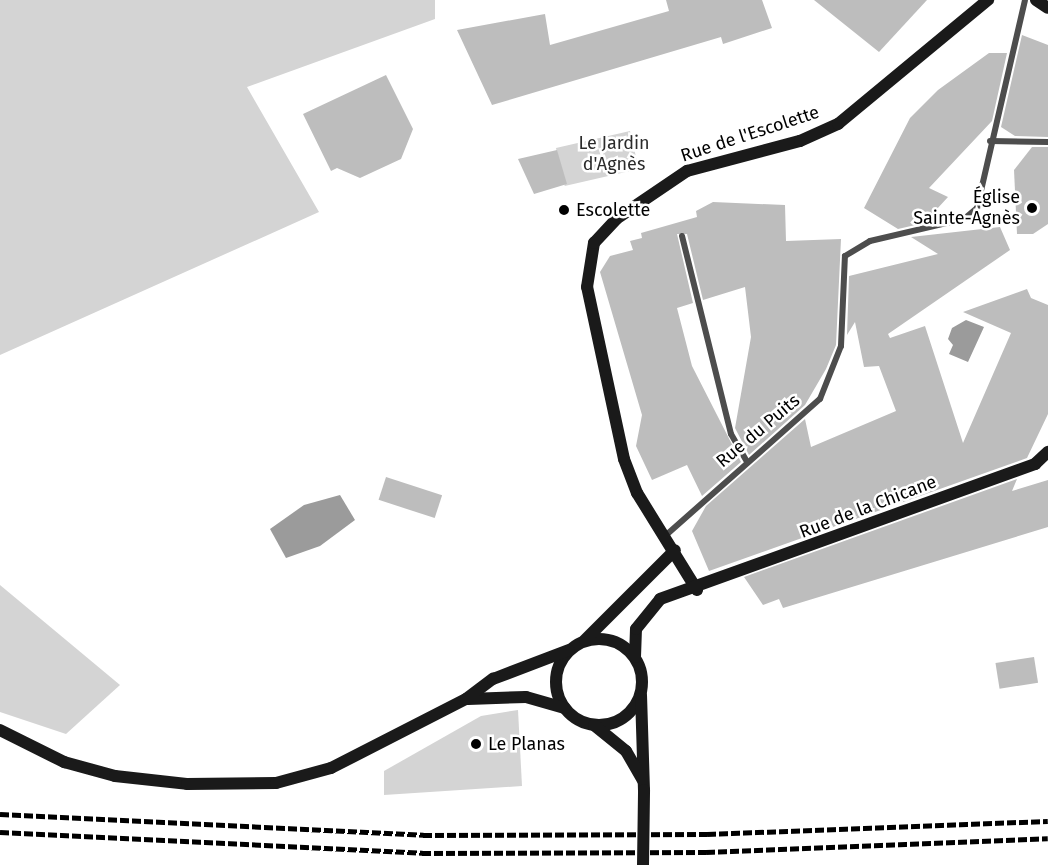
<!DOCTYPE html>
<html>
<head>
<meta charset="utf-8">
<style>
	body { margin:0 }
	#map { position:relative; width:1048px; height:865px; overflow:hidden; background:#fff; font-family:"Fira Sans",sans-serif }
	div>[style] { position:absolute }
	.green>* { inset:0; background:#d4d4d4; transform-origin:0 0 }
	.water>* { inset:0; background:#9b9b9b }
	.building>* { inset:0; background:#bdbdbd; transform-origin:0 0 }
	.street>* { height:6px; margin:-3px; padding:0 3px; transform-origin:3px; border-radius:3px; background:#4d4d4d }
	.secondary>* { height:12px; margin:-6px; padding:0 6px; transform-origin:6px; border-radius:6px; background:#1a1a1a }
	.secondary>.ring { margin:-6px; padding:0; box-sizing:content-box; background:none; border:12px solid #1a1a1a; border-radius:50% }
	.rail>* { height:4.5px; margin-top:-2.25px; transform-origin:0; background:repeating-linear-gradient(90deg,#000 0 9px,transparent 0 12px) }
	.secondary-bridge>* { height:12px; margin:-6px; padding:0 6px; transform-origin:6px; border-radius:6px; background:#1a1a1a }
	.dots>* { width:16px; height:16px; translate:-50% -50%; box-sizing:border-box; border:3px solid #fff; border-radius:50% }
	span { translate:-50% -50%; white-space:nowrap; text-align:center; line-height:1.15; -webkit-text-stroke:5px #fff; paint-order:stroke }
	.street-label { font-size:18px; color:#000 }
	.park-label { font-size:18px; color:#2b2b2b }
	.poi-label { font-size:18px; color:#000 }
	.right { translate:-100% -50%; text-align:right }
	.left { translate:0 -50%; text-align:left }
</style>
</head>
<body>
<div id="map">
	<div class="green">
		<i style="clip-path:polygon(0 0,435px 0,435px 19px,247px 87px,319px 212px,0 355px)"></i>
		<i style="left:630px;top:131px;width:39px;height:76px;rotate:77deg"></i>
		<i style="clip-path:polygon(0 585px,120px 685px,66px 734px,0 712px)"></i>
		<i style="clip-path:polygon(518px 710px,522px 786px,384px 795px,384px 771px,481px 716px)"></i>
	</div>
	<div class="water">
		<i style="clip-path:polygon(966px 320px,984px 327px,968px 362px,949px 354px,953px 345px,948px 339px,952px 328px)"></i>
		<i style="clip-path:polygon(340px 495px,355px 520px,320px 546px,286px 558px,270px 529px,304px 505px)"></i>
	</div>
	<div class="building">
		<i style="clip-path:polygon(666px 0,762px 0,772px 28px,723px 44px,721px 37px,492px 105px,457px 30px,545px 14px,550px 45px,669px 11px)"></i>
		<i style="clip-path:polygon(814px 0,927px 0,879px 52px)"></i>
		<i style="clip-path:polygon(1022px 35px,1048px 45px,1048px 137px,1015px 136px,1001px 127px)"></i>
		<i style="clip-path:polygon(989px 53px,1007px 53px,992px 121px,929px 188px,948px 197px,924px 223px,898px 229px,864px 208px,910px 118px,938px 90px)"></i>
		<i style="clip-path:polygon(386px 75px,413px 129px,401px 159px,360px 178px,337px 168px,331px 171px,303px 114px)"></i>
		<i style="clip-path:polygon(1048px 147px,1048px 224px,1033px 234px,1017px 234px,1014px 170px,1032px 147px)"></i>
		<i style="clip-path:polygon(557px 150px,567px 184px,534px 194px,518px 159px)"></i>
		<i style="clip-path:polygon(713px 202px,785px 205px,786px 241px,841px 239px,836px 345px,826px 369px,805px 405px,749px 455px,735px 428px,751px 337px,745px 287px,703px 300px,687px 234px,677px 234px,693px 303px,677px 308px,692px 366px,741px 462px,702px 496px,687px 465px,652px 480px,636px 446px,642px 415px,600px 272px,610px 256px,633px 250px,630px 241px,642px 238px,641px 233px,697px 217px,696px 211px)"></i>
		<i style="clip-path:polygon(1000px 227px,1010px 250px,888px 334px,890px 338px,925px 326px,963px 443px,1011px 333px,963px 312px,1027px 289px,1031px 298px,1048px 305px,1048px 414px,1027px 458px,709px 571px,692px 531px,706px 506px,805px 419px,811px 447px,896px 411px,879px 366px,864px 367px,855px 322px,847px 335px,849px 276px,938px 254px,911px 237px)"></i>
		<i style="left:386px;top:477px;width:59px;height:24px;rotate:18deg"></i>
		<i style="clip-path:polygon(1017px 479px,1012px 491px,1048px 480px,1048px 527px,783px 608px,779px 599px,763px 605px,744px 577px)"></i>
		<i style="left:1034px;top:657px;width:26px;height:39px;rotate:81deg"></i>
	</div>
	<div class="street">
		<i style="left:990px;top:141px;width:58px;rotate:1deg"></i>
		<i style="left:682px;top:236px;width:204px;rotate:76.1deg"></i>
		<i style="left:731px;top:434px;width:32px;rotate:60deg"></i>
		<i style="left:665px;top:536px;width:207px;rotate:-41.5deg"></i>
		<i style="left:820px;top:399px;width:57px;rotate:-68.4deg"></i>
		<i style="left:841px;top:346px;width:90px;rotate:-87.5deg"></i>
		<i style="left:845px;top:256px;width:29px;rotate:-31deg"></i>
		<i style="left:870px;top:241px;width:97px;rotate:-13.2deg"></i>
		<i style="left:964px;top:219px;width:17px;rotate:-40deg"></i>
		<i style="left:977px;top:208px;width:213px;rotate:-77deg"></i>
	</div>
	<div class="secondary">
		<i style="left:1036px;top:0;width:14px;rotate:34deg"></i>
		<i style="left:697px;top:590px;width:114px;rotate:-121.7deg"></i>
		<i style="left:637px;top:493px;width:36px;rotate:-111deg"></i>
		<i style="left:624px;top:459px;width:176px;rotate:-102.1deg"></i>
		<i style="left:587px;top:287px;width:45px;rotate:-81deg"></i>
		<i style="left:594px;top:243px;width:33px;rotate:-47deg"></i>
		<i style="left:616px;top:219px;width:86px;rotate:-34.1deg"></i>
		<i style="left:687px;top:171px;width:117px;rotate:-14.9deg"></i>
		<i style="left:800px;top:141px;width:42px;rotate:-24.1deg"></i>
		<i style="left:838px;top:124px;width:195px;rotate:-39.6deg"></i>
		<i class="ring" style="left:556px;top:639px;width:74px;height:74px"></i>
		<i style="left:585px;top:640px;width:127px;rotate:-45deg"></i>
		<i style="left:635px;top:657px;width:28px;rotate:-88deg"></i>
		<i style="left:636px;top:629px;width:38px;rotate:-51deg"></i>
		<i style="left:660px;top:599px;width:399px;rotate:-19.8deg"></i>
		<i style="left:1035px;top:464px;width:18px;rotate:-43deg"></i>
		<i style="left:641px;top:695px;width:95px;rotate:88.2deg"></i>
		<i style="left:468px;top:699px;width:58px;rotate:-2deg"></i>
		<i style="left:526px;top:697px;width:40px;rotate:16deg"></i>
		<i style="left:594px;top:725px;width:41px;rotate:39.1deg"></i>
		<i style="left:626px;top:751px;width:34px;rotate:60deg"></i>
		<i style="left:0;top:730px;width:72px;rotate:26.6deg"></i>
		<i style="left:64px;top:762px;width:53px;rotate:15.4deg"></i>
		<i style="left:115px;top:776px;width:72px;rotate:6.3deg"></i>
		<i style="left:187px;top:784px;width:89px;rotate:-0.6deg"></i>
		<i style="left:276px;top:783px;width:57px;rotate:-15.3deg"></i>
		<i style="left:331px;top:768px;width:152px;rotate:-27.1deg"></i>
		<i style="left:466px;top:699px;width:34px;rotate:-37deg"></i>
		<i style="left:493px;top:679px;width:81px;rotate:-20.9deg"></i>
	</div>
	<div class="rail">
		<i style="left:0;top:814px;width:424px;rotate:2.8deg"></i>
		<i style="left:423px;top:835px;width:284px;rotate:-0.2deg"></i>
		<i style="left:707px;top:834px;width:341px;rotate:-2.2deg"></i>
		<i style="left:0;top:832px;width:423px;rotate:2.8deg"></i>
		<i style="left:422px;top:853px;width:284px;rotate:-0.2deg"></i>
		<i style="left:706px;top:852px;width:342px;rotate:-2.3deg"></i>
	</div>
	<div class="secondary-bridge">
		<i style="left:643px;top:865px;width:75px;rotate:-89.2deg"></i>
	</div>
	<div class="dots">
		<i style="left:1032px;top:208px;background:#000"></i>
		<i style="left:564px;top:210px;background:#000"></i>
		<i style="left:476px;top:744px;background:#000"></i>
	</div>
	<div class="street-label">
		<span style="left:750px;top:134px;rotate:-18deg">Rue de l'Escolette</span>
		<span style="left:758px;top:431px;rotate:-40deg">Rue du Puits</span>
		<span style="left:868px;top:507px;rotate:-21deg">Rue de la Chicane</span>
	</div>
	<div class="park-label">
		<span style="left:614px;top:154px">Le Jardin<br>d'Agnès</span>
	</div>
	<div class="poi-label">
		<span class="right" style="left:1020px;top:208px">Église<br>Sainte-Agnès</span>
		<span class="left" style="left:576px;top:210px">Escolette</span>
		<span class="left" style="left:488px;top:744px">Le Planas</span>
	</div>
</div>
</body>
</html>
